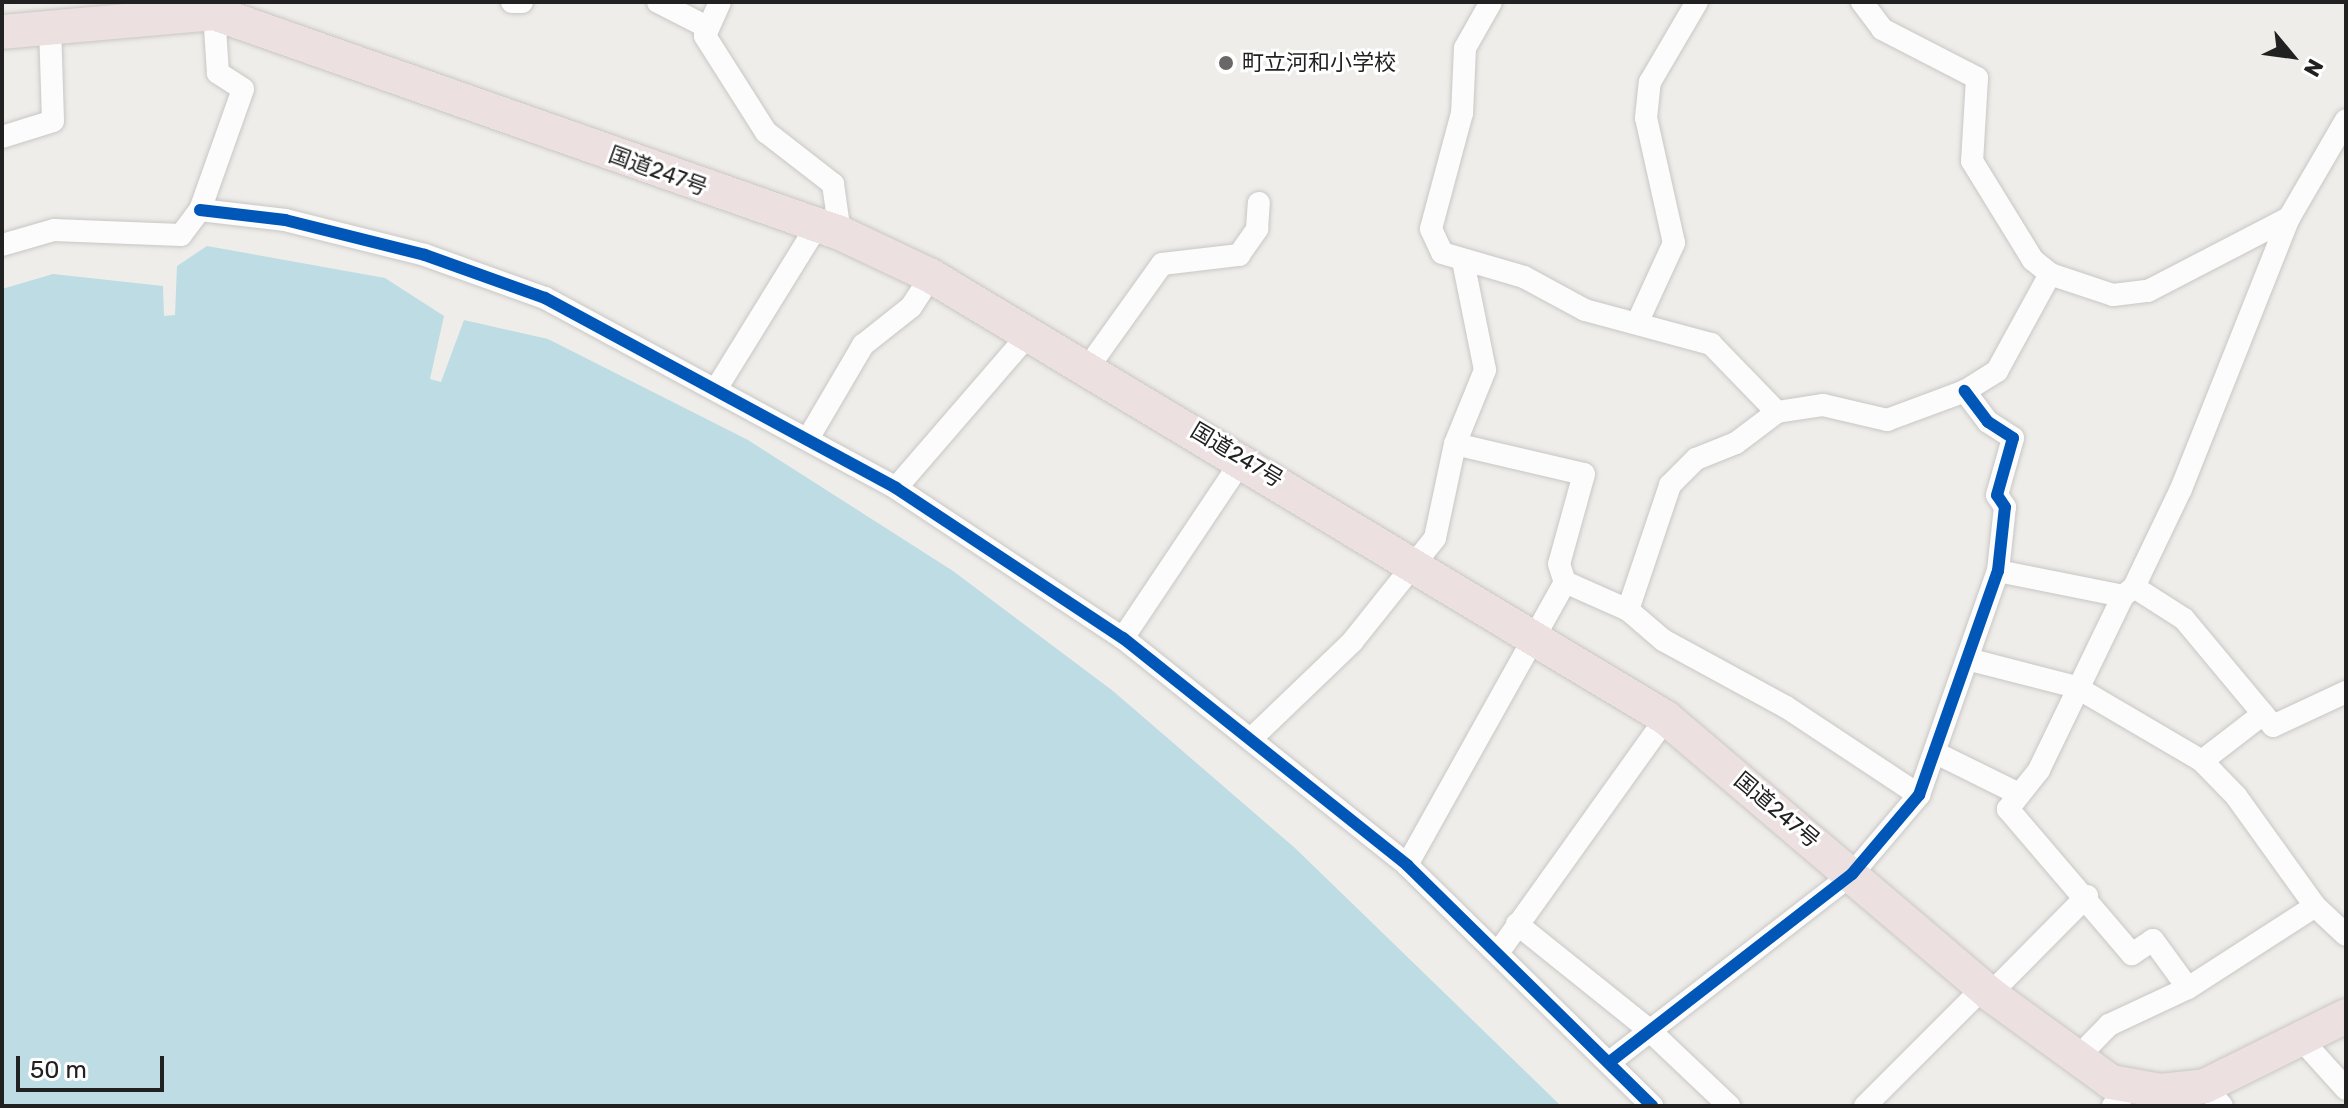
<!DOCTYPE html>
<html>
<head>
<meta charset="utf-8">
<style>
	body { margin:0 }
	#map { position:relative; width:2348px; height:1108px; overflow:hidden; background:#efede9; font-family:Rubik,"Noto Sans JP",sans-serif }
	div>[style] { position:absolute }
	.water>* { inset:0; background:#bddce3 }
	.roads { filter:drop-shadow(0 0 2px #c8c7c5) drop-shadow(0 0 2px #c8c7c5) }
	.minor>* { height:22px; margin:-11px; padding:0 11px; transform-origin:11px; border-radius:11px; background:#fdfcfc }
	.highway>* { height:34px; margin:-17px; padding:0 17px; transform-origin:17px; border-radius:17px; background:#ece0e1 }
	.cycleway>* { height:12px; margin:-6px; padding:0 6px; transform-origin:6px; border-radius:6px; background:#0057b8 }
	.dots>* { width:22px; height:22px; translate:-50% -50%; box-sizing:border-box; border:4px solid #fff; border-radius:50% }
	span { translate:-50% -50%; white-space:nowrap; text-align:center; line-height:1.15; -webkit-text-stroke:6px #fff; paint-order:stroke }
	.poi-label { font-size:22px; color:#212121 }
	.left { translate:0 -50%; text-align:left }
	.street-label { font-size:22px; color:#212121 }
	.frame { position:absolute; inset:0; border:4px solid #212121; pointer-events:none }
	.north { position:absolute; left:2252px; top:16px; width:80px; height:80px; -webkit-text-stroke:6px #fff; paint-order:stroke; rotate:119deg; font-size:22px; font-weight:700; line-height:32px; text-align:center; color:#212121 }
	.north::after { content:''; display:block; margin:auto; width:28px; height:36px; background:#212121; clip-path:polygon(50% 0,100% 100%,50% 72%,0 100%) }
	.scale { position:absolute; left:16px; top:1056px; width:148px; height:36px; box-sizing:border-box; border:4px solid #212121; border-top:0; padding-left:10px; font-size:24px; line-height:28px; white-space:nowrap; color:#212121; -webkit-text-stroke:6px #fff; paint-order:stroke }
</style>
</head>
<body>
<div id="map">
	<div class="water">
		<i style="clip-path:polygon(207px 246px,385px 278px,444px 316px,430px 379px,441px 382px,464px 320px,548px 339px,748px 440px,953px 571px,1113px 691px,1295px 848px,1561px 1106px,2px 1106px,2px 289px,53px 274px,163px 286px,164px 316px,175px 315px,177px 266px)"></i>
	</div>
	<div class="roads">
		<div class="minor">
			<i style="left:512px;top:2px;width:10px"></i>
			<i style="left:658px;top:2px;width:55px;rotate:27deg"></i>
			<i style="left:720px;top:2px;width:37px;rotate:114deg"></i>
			<i style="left:705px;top:36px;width:114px;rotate:57.6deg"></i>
			<i style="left:766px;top:132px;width:85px;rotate:37.8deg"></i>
			<i style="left:833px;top:184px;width:49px;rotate:81.9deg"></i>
			<i style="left:1491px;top:2px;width:53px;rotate:119.5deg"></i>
			<i style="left:1465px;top:48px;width:65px;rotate:92.6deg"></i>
			<i style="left:1462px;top:113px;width:120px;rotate:105deg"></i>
			<i style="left:1431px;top:229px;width:26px;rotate:65deg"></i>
			<i style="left:1442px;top:253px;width:85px;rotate:16.3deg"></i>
			<i style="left:1524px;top:277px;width:69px;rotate:28.4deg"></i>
			<i style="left:1585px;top:310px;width:131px;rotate:15.1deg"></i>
			<i style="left:1711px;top:344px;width:95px;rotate:45.9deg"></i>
			<i style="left:1862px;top:2px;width:34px;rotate:53deg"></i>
			<i style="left:1882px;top:29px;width:107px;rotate:27.3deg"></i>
			<i style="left:1977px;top:78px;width:83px;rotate:93.4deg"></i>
			<i style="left:1972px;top:161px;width:116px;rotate:58.4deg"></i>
			<i style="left:2033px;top:260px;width:22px;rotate:39deg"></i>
			<i style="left:2050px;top:274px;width:66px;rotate:18.4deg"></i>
			<i style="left:2113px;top:295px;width:35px;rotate:-7deg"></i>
			<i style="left:2148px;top:291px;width:159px;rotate:-27.4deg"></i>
			<i style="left:2px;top:137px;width:53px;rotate:-17.4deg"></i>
			<i style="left:53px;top:121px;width:95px;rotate:-91.8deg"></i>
			<i style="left:200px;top:210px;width:86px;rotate:6.7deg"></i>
			<i style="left:285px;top:220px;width:144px;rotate:14deg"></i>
			<i style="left:425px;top:255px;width:127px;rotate:19.7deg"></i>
			<i style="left:545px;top:298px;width:399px;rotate:28.4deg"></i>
			<i style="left:896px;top:488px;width:272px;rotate:33.5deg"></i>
			<i style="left:1123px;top:638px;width:364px;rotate:38.6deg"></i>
			<i style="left:1407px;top:865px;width:344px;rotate:44.5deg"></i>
			<i style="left:2px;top:245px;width:54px;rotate:-16.1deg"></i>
			<i style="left:54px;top:230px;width:127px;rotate:2.3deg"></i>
			<i style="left:181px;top:235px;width:31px;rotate:-53deg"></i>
			<i style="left:200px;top:210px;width:128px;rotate:-70.4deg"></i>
			<i style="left:243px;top:89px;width:30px;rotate:-147deg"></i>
			<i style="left:218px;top:73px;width:60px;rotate:-93.8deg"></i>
			<i style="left:214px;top:13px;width:12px;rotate:-156deg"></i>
			<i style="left:1639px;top:319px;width:84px;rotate:-65.3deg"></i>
			<i style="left:1674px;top:243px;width:128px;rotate:-102.6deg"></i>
			<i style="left:1646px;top:118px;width:36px;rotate:-84deg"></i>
			<i style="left:1650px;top:82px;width:93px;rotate:-59.6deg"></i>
			<i style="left:1089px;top:366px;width:125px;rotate:-54.4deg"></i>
			<i style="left:1162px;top:264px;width:78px;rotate:-6.7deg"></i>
			<i style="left:1239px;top:255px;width:32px;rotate:-55deg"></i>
			<i style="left:1257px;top:229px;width:26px;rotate:-86deg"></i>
			<i style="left:718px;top:386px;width:185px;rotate:-58.3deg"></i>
			<i style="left:809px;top:437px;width:107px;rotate:-59.6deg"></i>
			<i style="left:863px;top:345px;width:61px;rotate:-38.4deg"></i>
			<i style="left:911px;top:307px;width:37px;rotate:-57deg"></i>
			<i style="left:1455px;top:444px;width:132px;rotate:13.1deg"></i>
			<i style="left:1584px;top:474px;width:93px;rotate:105.5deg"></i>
			<i style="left:1559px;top:564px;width:19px;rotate:72deg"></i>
			<i style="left:1565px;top:582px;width:69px;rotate:24deg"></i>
			<i style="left:1628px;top:610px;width:46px;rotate:40.6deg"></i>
			<i style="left:1663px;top:640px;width:140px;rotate:28.6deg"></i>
			<i style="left:1786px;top:707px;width:159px;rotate:33.5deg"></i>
			<i style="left:896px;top:488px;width:205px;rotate:-49.2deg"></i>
			<i style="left:1998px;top:571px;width:127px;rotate:11.3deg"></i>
			<i style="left:2123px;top:596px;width:14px;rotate:-39deg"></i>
			<i style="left:2134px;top:587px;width:109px;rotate:-64.4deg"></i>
			<i style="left:2181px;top:489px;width:292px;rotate:-68.3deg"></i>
			<i style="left:2289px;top:218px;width:113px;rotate:-59.8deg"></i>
			<i style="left:2134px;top:587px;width:59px;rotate:32.6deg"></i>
			<i style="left:2184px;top:619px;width:139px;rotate:50.2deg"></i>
			<i style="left:2273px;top:726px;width:81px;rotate:-25deg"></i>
			<i style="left:2123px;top:596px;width:193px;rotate:115.8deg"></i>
			<i style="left:2039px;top:770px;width:50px;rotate:128.5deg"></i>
			<i style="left:2008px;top:809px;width:191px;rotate:49.5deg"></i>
			<i style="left:2132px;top:954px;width:25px;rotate:-34deg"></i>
			<i style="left:2153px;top:940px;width:59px;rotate:53.9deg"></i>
			<i style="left:1628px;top:610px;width:132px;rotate:-71.4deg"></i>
			<i style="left:1670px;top:485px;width:37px;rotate:-45deg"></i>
			<i style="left:1696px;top:459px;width:43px;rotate:-21.8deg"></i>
			<i style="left:1736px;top:443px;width:51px;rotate:-37.1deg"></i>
			<i style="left:1777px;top:412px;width:47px;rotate:-8.7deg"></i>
			<i style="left:1823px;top:405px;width:66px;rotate:13.2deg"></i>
			<i style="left:1887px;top:420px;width:83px;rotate:-20.4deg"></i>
			<i style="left:1965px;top:391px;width:38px;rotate:-32deg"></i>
			<i style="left:1997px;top:371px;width:111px;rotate:-61.3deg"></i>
			<i style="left:1123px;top:638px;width:216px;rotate:-56.2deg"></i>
			<i style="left:1971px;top:660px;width:108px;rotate:14.4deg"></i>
			<i style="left:2076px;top:687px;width:146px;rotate:30.4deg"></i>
			<i style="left:2202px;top:761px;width:49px;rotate:45.8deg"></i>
			<i style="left:2236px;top:796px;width:135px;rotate:54.3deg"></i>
			<i style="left:2315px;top:906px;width:42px;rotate:43.1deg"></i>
			<i style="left:1252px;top:738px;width:139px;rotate:-43.8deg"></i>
			<i style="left:1352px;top:642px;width:133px;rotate:-51.4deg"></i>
			<i style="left:1435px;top:538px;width:96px;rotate:-78deg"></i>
			<i style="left:1455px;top:444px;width:80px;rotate:-67.9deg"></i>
			<i style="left:1485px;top:370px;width:111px;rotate:-101.4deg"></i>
			<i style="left:1938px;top:754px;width:90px;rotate:26.3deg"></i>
			<i style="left:2202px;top:761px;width:77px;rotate:-37.6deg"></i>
			<i style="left:1407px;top:865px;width:324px;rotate:-60.8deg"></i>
			<i style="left:1517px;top:924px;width:168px;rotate:38.7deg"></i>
			<i style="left:1648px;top:1029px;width:112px;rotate:43.5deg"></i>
			<i style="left:1500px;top:950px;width:285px;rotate:-54.4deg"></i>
			<i style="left:1990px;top:994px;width:138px;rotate:-45.3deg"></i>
			<i style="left:2301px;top:1039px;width:67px;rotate:48deg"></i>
			<i style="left:2075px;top:1060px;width:49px;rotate:-45.8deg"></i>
			<i style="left:2109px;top:1025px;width:87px;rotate:-25.1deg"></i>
			<i style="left:2188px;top:988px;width:151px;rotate:-32.8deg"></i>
			<i style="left:1611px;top:1061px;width:305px;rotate:-37.8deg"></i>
			<i style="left:1852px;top:874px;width:104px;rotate:-49.7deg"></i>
			<i style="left:1919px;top:795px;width:238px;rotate:-70.6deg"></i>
			<i style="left:1998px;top:571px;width:64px;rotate:-83.8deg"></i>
			<i style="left:2005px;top:507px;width:14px;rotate:-124deg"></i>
			<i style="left:1997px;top:495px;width:59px;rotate:-74.3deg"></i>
			<i style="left:2013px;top:438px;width:30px;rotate:-147deg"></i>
			<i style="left:1988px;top:422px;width:39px;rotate:-127deg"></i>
			<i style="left:2205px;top:1086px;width:26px;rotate:50deg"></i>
			<i style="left:1865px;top:1106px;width:168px;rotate:-45deg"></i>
			<i style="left:2113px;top:1106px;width:24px;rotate:-45deg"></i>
		</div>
		<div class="highway">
			<i style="left:2px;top:32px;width:213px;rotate:-5.1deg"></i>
			<i style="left:214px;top:13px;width:664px;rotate:19.36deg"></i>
			<i style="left:840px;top:233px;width:101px;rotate:25.3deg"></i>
			<i style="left:931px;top:276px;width:858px;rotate:31.02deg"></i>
			<i style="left:1666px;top:718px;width:426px;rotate:40.4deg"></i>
			<i style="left:1990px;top:994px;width:150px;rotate:36deg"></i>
			<i style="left:2111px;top:1082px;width:51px;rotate:10.2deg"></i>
			<i style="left:2161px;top:1091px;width:44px;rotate:-6.5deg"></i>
			<i style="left:2205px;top:1086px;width:157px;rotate:-26.4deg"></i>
		</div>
	</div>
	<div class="cycleway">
		<i style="left:200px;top:210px;width:86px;rotate:6.7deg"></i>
		<i style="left:285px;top:220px;width:144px;rotate:14deg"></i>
		<i style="left:425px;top:255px;width:127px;rotate:19.7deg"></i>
		<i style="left:545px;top:298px;width:399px;rotate:28.4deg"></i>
		<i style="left:896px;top:488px;width:272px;rotate:33.5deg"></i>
		<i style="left:1123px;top:638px;width:364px;rotate:38.6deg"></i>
		<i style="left:1407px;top:865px;width:344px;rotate:44.5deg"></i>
		<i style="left:1611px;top:1061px;width:305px;rotate:-37.8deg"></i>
		<i style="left:1852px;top:874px;width:104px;rotate:-49.7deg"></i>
		<i style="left:1919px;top:795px;width:238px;rotate:-70.6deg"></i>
		<i style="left:1998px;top:571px;width:64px;rotate:-83.8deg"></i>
		<i style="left:2005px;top:507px;width:14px;rotate:-124deg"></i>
		<i style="left:1997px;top:495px;width:59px;rotate:-74.3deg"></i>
		<i style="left:2013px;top:438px;width:30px;rotate:-147deg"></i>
		<i style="left:1988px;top:422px;width:39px;rotate:-127deg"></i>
	</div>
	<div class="dots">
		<i style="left:1226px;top:63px;background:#696867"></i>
	</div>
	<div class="poi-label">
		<span class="left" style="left:1242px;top:63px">町立河和小学校</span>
	</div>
	<div class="street-label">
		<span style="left:658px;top:171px;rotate:20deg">国道247号</span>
		<span style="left:1237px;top:455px;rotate:31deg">国道247号</span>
		<span style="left:1777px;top:810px;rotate:40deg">国道247号</span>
	</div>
	<div class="frame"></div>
	<div class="north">N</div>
	<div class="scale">50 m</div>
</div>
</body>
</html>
